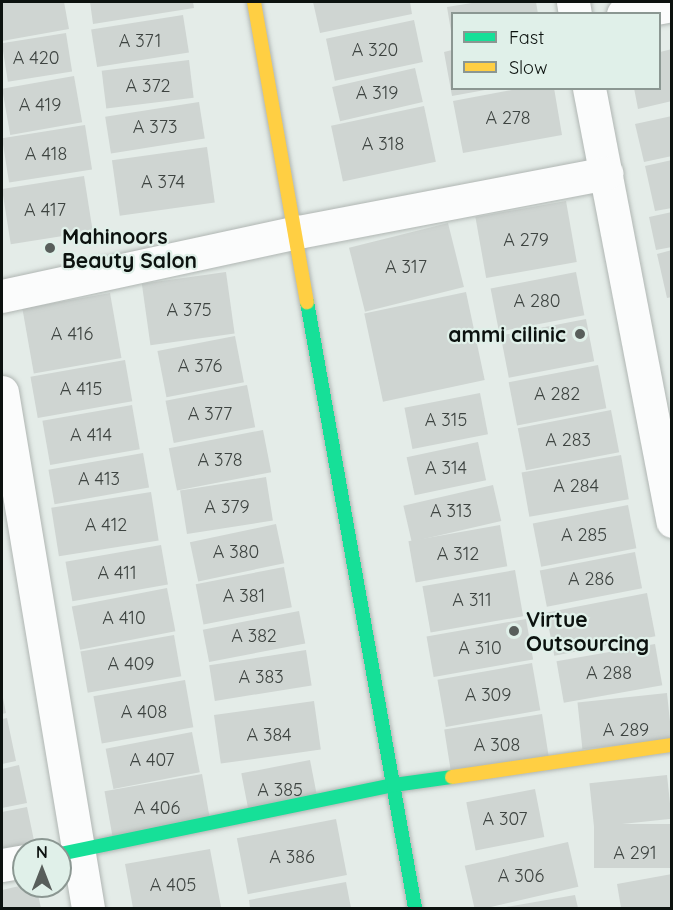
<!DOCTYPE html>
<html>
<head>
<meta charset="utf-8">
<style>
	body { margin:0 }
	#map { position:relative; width:673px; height:910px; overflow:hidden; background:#e4ece8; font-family:Quicksand,sans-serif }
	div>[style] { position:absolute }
	.building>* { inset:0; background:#cfd5d2; transform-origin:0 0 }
	.roads { filter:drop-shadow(0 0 2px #b0b6b3) drop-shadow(0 0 2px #b0b6b3) }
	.street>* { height:33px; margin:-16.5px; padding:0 16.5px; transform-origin:16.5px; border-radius:16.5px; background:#fbfcfc }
	.fast>* { height:14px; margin:-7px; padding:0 7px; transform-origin:7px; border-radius:7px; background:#16e098 }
	.slow>* { height:14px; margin:-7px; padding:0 7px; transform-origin:7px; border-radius:7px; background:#ffcf43 }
	.dots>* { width:16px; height:16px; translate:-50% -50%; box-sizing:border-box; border:3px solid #e0f0e9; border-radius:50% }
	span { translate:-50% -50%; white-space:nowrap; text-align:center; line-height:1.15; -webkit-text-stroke:4.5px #e0f0e9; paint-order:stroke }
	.number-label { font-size:18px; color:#3e4441 }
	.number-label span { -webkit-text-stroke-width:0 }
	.poi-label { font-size:21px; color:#0c120f; font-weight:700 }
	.left { translate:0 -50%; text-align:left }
	.right { translate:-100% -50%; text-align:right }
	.frame { position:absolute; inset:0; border:3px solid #0c120f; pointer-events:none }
	.legend { position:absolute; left:451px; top:12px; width:210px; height:78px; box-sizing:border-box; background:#e0f0e9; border:2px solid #8b9792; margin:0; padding:8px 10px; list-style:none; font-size:18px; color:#0c120f }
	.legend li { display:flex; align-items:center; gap:12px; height:30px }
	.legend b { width:30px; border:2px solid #8b9792 }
	.north { position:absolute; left:12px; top:838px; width:60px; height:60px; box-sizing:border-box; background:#e0f0e9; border:2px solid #8b9792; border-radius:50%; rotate:0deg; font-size:16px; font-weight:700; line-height:24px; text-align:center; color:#0c120f }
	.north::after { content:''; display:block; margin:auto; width:21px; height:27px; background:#585e5b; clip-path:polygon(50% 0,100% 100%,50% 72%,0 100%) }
</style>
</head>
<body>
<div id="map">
	<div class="building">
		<i style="clip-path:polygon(2px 2px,64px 2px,69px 29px,2px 41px)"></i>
		<i style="clip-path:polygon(90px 2px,193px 2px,194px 8px,93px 24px)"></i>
		<i style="clip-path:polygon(313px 2px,410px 2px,412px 14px,320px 33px)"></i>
		<i style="clip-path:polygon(478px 2px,536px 2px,538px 14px,452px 14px,451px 31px,447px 7px)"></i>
		<i style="left:183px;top:15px;width:38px;height:93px;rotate:81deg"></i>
		<i style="left:414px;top:20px;width:43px;height:90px;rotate:78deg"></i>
		<i style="left:66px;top:33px;width:39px;height:65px;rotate:81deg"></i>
		<i style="clip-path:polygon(672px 49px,672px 101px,638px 109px,634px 88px,660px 88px,660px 52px)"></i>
		<i style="clip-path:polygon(452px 50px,452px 88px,485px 90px,452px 96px,444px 52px)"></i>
		<i style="left:189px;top:60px;width:38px;height:88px;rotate:83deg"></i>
		<i style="left:415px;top:68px;width:35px;height:85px;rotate:77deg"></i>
		<i style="left:74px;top:76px;width:47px;height:73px;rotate:80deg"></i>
		<i style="clip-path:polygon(522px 88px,554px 88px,562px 135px,463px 153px,453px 101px)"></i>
		<i style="left:199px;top:102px;width:37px;height:95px;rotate:81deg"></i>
		<i style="left:424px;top:106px;width:57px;height:95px;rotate:78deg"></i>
		<i style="clip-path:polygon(672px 116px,672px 156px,644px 162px,635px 124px)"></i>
		<i style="left:85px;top:125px;width:45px;height:84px;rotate:81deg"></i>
		<i style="left:207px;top:147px;width:56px;height:96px;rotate:82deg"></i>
		<i style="clip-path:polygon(672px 160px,672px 208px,655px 211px,645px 166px)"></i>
		<i style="left:84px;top:176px;width:56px;height:83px;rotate:81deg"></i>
		<i style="left:566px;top:201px;width:62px;height:92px;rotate:80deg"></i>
		<i style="clip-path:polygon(672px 212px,672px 247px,656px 250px,649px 217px)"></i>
		<i style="left:448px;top:223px;width:66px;height:102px;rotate:76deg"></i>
		<i style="clip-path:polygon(672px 250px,672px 297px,667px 298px,657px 254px)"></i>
		<i style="left:226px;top:272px;width:62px;height:85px;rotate:82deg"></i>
		<i style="left:576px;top:272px;width:44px;height:87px;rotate:79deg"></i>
		<i style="left:466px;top:292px;width:90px;height:104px;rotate:78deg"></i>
		<i style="left:110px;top:293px;width:66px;height:89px;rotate:80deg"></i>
		<i style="left:586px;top:319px;width:43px;height:87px;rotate:79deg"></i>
		<i style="left:235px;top:336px;width:47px;height:79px;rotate:79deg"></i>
		<i style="left:125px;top:360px;width:42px;height:96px;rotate:80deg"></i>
		<i style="left:598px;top:365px;width:44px;height:91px;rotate:79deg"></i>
		<i style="left:247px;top:385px;width:43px;height:83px;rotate:79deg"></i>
		<i style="left:480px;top:393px;width:42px;height:77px;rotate:79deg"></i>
		<i style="left:132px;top:405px;width:45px;height:91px;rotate:80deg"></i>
		<i style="left:611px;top:410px;width:43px;height:95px;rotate:79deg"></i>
		<i style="left:263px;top:430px;width:43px;height:96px;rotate:79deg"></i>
		<i style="left:478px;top:442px;width:39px;height:73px;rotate:78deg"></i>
		<i style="left:143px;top:453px;width:35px;height:96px;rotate:80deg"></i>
		<i style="left:621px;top:455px;width:45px;height:101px;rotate:80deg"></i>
		<i style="left:266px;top:477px;width:44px;height:87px;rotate:81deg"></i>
		<i style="left:493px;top:485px;width:37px;height:92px;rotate:77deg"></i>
		<i style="left:151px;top:492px;width:49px;height:101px;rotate:81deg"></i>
		<i style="left:628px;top:505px;width:44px;height:97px;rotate:79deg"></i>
		<i style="left:276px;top:524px;width:40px;height:88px;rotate:78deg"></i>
		<i style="left:500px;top:525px;width:42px;height:93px;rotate:80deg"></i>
		<i style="left:161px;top:545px;width:40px;height:97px;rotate:80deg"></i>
		<i style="left:635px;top:552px;width:37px;height:97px;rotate:79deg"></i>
		<i style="left:284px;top:567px;width:41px;height:90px;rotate:79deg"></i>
		<i style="left:515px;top:570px;width:47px;height:94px;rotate:80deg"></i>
		<i style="left:167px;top:588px;width:44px;height:97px;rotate:79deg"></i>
		<i style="left:647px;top:593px;width:44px;height:103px;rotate:79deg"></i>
		<i style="left:299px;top:611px;width:33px;height:98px;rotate:79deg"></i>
		<i style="left:526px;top:619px;width:41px;height:101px;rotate:80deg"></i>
		<i style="left:174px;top:635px;width:42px;height:95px;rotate:80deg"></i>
		<i style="left:655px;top:644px;width:42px;height:100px;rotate:80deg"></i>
		<i style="left:306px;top:650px;width:36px;height:98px;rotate:81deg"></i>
		<i style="left:532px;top:663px;width:48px;height:96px;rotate:80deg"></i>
		<i style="left:185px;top:680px;width:48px;height:93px;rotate:80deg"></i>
		<i style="left:667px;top:693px;width:47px;height:90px;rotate:84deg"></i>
		<i style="clip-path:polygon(3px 698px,6px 713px,2px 714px,2px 698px)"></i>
		<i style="left:314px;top:701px;width:49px;height:101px;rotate:82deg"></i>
		<i style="left:542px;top:714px;width:47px;height:99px;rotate:81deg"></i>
		<i style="clip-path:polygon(7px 718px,16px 761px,2px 764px,2px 719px)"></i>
		<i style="left:192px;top:732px;width:41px;height:88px;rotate:79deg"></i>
		<i style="left:310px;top:760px;width:48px;height:70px;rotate:79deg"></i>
		<i style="clip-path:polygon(19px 765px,27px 803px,2px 808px,2px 769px)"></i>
		<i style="left:202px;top:774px;width:51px;height:99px;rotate:80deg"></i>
		<i style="left:667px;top:775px;width:44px;height:78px;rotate:84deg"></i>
		<i style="left:535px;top:789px;width:49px;height:70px;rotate:79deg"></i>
		<i style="clip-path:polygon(27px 807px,36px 850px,24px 850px,2px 862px,2px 812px)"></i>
		<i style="left:336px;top:819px;width:57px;height:101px;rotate:79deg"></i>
		<i style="left:672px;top:824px;width:44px;height:78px;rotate:90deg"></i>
		<i style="left:568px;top:842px;width:46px;height:106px;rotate:77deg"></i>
		<i style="clip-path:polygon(210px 849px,221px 907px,133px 908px,125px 864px)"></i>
		<i style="clip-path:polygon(672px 874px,672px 908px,621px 908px,617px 884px)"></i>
		<i style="clip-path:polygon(346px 882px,351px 908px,250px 908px,249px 900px)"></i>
		<i style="clip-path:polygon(24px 885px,36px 886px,41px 908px,2px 908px,2px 890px)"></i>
		<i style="clip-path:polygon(575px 895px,578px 908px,506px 908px,506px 907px)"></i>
	</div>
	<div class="roads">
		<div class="street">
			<i style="left:573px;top:2px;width:12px;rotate:81deg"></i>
			<i style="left:623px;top:14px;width:50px;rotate:-10.4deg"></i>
			<i style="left:589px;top:88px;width:441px;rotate:79.1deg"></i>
			<i style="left:2px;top:296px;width:303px;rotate:-12.2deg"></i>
			<i style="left:298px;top:232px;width:314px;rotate:-10.8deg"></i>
			<i style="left:2px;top:392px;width:523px;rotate:80.54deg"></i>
			<i style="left:2px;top:865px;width:22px;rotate:-10deg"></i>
		</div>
		<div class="fast">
			<i style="left:307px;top:302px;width:616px;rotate:79.89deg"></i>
			<i style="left:60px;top:854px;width:341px;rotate:-11.7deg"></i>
			<i style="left:394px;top:785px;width:59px;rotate:-7.9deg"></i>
		</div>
		<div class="slow">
			<i style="left:254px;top:2px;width:305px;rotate:80deg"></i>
			<i style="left:452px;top:777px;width:222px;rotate:-8.3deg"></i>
		</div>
	</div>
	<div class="dots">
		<i style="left:50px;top:248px;background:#585e5b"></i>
		<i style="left:580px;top:334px;background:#585e5b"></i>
		<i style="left:514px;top:631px;background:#585e5b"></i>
	</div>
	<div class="number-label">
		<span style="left:140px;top:41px">A 371</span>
		<span style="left:375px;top:50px">A 320</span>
		<span style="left:36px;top:58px">A 420</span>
		<span style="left:148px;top:86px">A 372</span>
		<span style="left:377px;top:93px">A 319</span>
		<span style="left:40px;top:105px">A 419</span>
		<span style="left:508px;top:118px">A 278</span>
		<span style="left:155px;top:127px">A 373</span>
		<span style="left:383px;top:144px">A 318</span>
		<span style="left:46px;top:154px">A 418</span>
		<span style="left:163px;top:182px">A 374</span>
		<span style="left:45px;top:210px">A 417</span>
		<span style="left:526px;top:240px">A 279</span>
		<span style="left:406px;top:267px">A 317</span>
		<span style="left:537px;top:301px">A 280</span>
		<span style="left:189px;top:310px">A 375</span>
		<span style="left:72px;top:334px">A 416</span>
		<span style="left:200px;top:366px">A 376</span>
		<span style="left:81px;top:389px">A 415</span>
		<span style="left:557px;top:394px">A 282</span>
		<span style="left:210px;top:414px">A 377</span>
		<span style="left:446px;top:420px">A 315</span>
		<span style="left:91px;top:435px">A 414</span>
		<span style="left:568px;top:440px">A 283</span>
		<span style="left:220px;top:460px">A 378</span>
		<span style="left:446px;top:468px">A 314</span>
		<span style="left:99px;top:479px">A 413</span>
		<span style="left:576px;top:486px">A 284</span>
		<span style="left:227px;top:507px">A 379</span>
		<span style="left:451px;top:511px">A 313</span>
		<span style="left:106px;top:525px">A 412</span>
		<span style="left:584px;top:535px">A 285</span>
		<span style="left:236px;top:552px">A 380</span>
		<span style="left:458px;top:554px">A 312</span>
		<span style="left:117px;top:573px">A 411</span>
		<span style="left:591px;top:579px">A 286</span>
		<span style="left:244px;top:596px">A 381</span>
		<span style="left:472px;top:600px">A 311</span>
		<span style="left:124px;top:618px">A 410</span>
		<span style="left:254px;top:636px">A 382</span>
		<span style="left:480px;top:648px">A 310</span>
		<span style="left:131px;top:664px">A 409</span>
		<span style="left:609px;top:673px">A 288</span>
		<span style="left:261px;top:677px">A 383</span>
		<span style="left:488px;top:695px">A 309</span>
		<span style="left:144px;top:712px">A 408</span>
		<span style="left:626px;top:730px">A 289</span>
		<span style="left:269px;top:735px">A 384</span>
		<span style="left:497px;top:745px">A 308</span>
		<span style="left:152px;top:760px">A 407</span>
		<span style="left:280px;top:790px">A 385</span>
		<span style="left:157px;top:808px">A 406</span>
		<span style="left:505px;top:819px">A 307</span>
		<span style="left:635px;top:853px">A 291</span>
		<span style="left:292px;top:857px">A 386</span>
		<span style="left:521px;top:876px">A 306</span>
		<span style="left:173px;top:885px">A 405</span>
	</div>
	<div class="poi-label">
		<span class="left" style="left:62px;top:248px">Mahinoors<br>Beauty Salon</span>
		<span class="right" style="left:566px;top:334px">ammi cilinic</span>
		<span class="left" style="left:526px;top:631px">Virtue<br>Outsourcing</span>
	</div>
	<div class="frame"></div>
	<ul class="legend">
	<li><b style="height:8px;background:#16e098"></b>Fast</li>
	<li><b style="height:8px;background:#ffcf43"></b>Slow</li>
	</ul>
	<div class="north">N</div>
</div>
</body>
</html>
